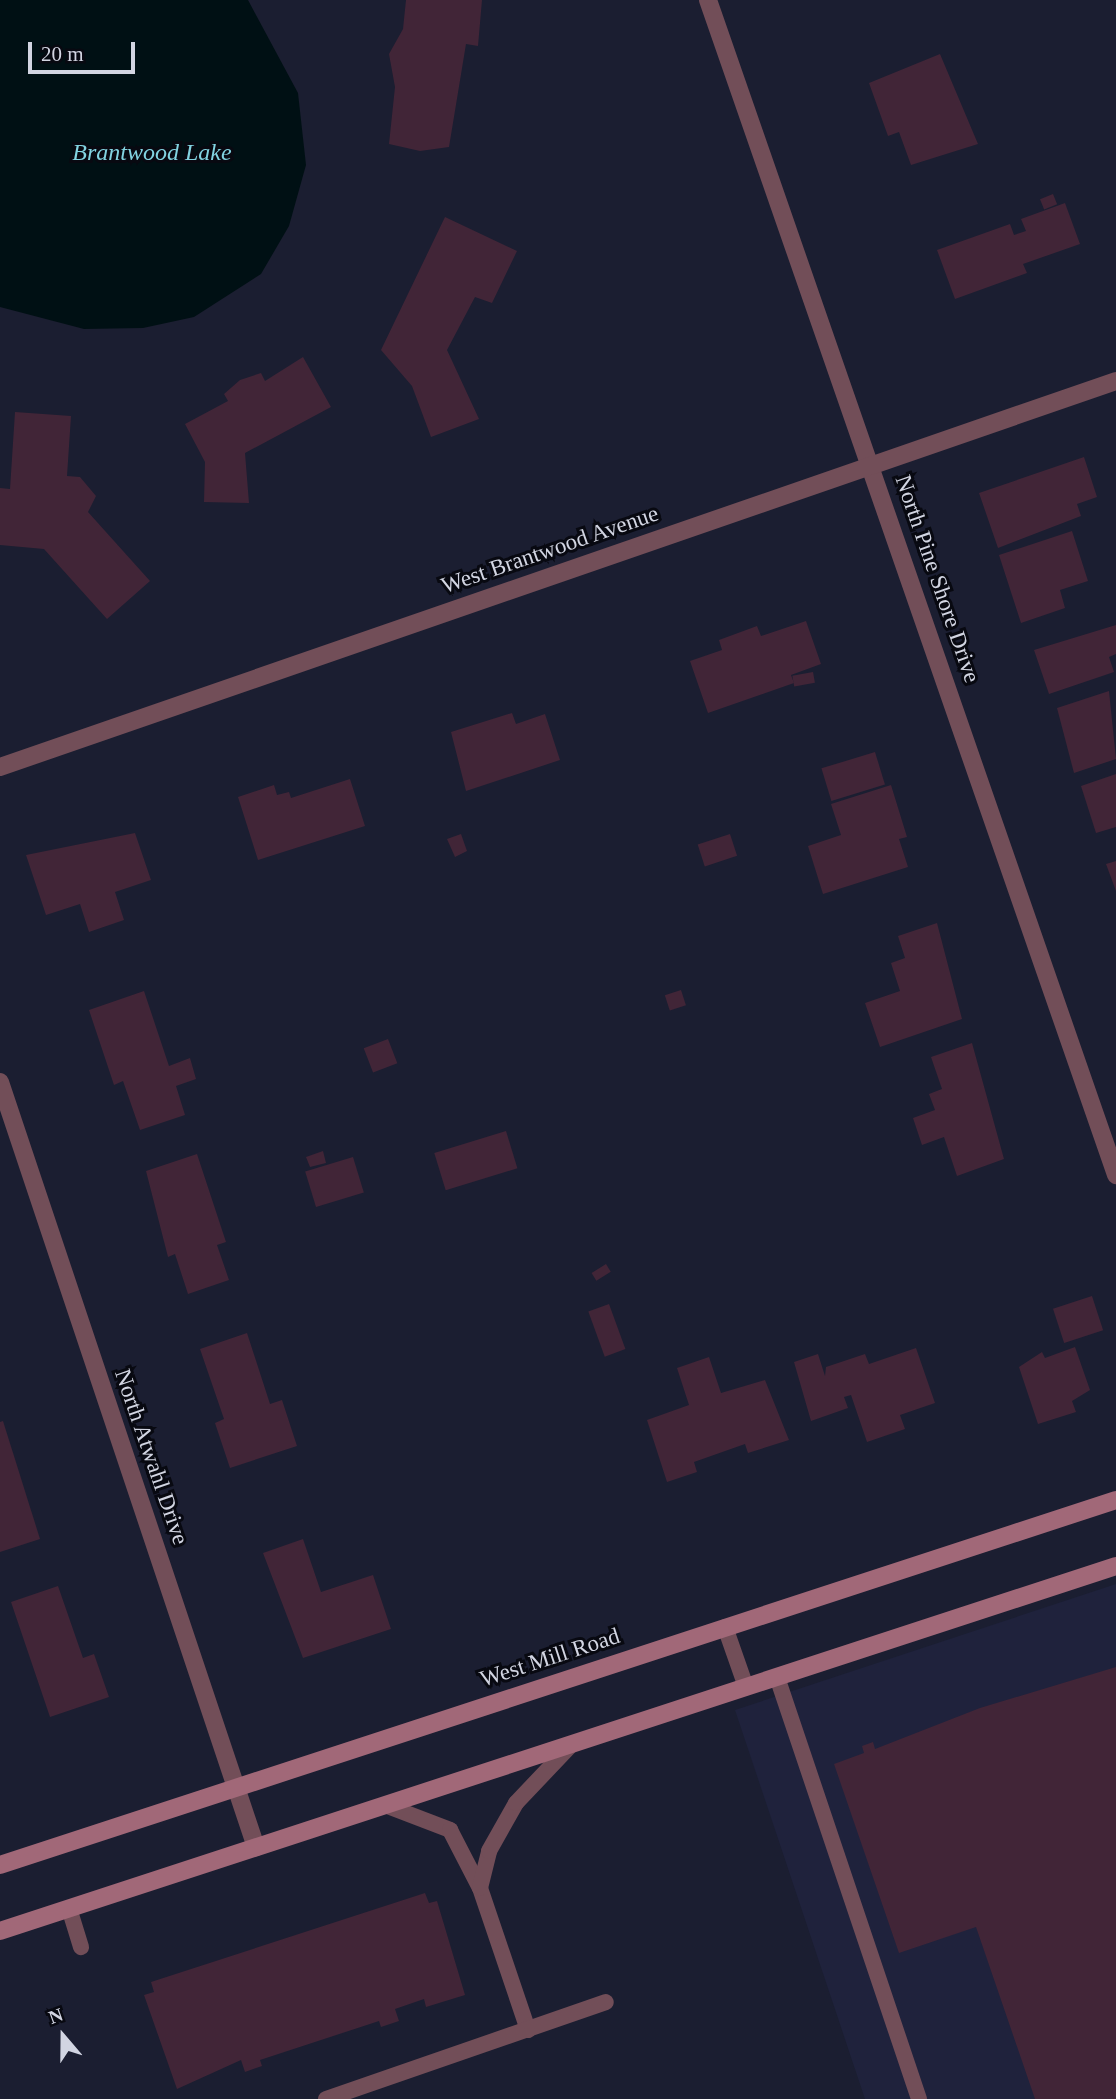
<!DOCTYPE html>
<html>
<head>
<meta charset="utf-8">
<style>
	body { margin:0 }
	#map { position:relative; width:1116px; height:2099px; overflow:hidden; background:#1b1e31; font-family:"Times New Roman",serif }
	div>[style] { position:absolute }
	.built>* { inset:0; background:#1f223c }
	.water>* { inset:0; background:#001014 }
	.building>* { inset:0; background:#412537; transform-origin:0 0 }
	.service>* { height:16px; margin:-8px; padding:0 8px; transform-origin:8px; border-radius:8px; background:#724e58 }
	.minor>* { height:18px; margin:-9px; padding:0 9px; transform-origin:9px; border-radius:9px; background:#724e58 }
	.secondary>* { height:18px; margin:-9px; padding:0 9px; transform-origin:9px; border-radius:9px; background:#a16878 }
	span { translate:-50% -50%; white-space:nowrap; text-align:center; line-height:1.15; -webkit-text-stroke:6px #080911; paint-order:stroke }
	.street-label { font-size:23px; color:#d2d5e2 }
	.water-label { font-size:24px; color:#82d3e1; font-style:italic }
	.north { position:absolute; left:28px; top:2001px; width:70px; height:70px; -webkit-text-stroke:5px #080911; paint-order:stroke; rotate:340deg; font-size:19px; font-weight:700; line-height:28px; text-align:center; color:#d2d5e2 }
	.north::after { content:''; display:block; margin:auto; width:24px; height:32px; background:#d2d5e2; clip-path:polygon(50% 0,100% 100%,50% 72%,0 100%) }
	.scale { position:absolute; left:28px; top:42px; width:107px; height:32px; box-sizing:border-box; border:4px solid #d2d5e2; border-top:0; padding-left:9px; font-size:21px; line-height:24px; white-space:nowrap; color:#d2d5e2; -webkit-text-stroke:5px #080911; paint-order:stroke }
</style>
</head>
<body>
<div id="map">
	<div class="built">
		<i style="clip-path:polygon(1116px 1584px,1116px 2099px,865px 2099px,735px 1710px)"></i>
	</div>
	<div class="water">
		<i style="clip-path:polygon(0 0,248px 0,298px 93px,306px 165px,289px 226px,261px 274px,194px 317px,143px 328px,84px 329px,0 307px)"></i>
	</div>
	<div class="building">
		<i style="clip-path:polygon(406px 0,482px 0,478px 46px,466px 44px,449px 147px,420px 151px,389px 144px,395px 87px,389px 54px,403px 29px)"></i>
		<i style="clip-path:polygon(940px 54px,978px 144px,911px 165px,899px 132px,888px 136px,869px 83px)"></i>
		<i style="left:1053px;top:194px;width:11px;height:14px;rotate:68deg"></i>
		<i style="clip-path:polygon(1065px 203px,1080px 244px,1023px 264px,1027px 273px,955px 299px,937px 250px,1010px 224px,1014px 235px,1026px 231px,1021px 219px)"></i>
		<i style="clip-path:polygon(445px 217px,517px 251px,492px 303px,475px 297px,447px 350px,479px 419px,431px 437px,412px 386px,381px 350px)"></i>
		<i style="clip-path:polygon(303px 357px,331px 407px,245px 453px,249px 503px,204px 502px,205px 462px,185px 424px,228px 401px,224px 394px,240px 380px,261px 373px,265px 381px)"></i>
		<i style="clip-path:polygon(15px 412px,71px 416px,67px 476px,80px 477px,96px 496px,88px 512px,150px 581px,107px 619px,44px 549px,0 545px,0 488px,10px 489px)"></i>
		<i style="clip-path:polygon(1084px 457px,1097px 497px,1077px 504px,1081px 516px,998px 548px,979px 493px)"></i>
		<i style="clip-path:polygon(1072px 531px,1088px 581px,1060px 590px,1065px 608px,1021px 623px,999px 555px)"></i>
		<i style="clip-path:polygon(806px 621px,821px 664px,791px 675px,794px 683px,708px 713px,690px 661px,722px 650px,719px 640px,757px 626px,761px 636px)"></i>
		<i style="clip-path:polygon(1116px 625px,1116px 654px,1109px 657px,1114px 672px,1049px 694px,1034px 650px)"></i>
		<i style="left:813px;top:672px;width:11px;height:21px;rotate:80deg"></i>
		<i style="clip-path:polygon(1109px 691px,1116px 759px,1074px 773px,1057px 708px)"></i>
		<i style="clip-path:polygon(512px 713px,516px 724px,545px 714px,560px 760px,466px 791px,451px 732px)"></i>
		<i style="left:875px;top:752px;width:34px;height:56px;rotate:73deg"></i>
		<i style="clip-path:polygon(1116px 774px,1116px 827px,1096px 833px,1081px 786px)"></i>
		<i style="clip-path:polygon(350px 779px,365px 826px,258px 860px,238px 797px,274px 785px,277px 795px,289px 792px,291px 798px)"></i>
		<i style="clip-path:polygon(891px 785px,907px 837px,899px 839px,908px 867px,823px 894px,808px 846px,841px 835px,831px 804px)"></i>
		<i style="clip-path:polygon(135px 833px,151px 880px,115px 892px,124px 920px,89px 932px,80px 904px,46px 915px,26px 855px)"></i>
		<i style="clip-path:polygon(461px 834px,467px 851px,455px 857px,447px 839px)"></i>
		<i style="left:730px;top:834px;width:23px;height:34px;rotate:72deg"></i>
		<i style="clip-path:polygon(1116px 861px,1116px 891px,1106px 864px)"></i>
		<i style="clip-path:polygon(937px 923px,962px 1019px,880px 1047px,865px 1003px,900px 991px,891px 963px,905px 958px,898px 936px)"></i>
		<i style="left:681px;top:990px;width:16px;height:17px;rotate:72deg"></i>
		<i style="clip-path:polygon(144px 991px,169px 1066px,190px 1058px,196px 1079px,176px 1086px,185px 1115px,140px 1130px,123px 1081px,114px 1085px,89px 1010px)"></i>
		<i style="left:388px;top:1039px;width:26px;height:26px;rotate:69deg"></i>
		<i style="clip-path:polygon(972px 1043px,1004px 1159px,957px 1176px,944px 1137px,922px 1145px,913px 1118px,935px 1110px,929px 1094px,942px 1089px,931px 1057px)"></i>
		<i style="left:506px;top:1131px;width:39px;height:75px;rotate:73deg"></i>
		<i style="clip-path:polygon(323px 1151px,326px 1163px,310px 1167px,306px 1157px)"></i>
		<i style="clip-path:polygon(197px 1154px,226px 1242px,217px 1245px,229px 1280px,188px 1294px,175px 1254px,168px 1257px,146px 1171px)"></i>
		<i style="left:353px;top:1157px;width:37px;height:50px;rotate:73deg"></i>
		<i style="left:606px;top:1264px;width:9px;height:17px;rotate:58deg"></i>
		<i style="left:1092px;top:1296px;width:36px;height:41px;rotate:72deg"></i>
		<i style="left:609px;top:1304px;width:48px;height:22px;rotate:70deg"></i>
		<i style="clip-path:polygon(247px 1333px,270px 1404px,282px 1400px,297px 1446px,230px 1468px,215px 1423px,224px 1419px,200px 1349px)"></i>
		<i style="clip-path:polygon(1075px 1347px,1090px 1390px,1072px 1401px,1076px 1412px,1038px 1424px,1019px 1367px,1042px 1352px,1045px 1358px)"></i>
		<i style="clip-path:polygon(916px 1348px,935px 1403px,900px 1415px,905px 1429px,867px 1442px,851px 1395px,844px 1397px,848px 1408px,811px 1421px,794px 1362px,818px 1354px,825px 1376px,826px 1367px,865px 1354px,869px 1364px)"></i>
		<i style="clip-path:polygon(709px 1357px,721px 1393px,765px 1380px,789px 1440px,748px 1453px,745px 1444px,694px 1462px,697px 1472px,667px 1482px,647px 1420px,689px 1405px,677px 1368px)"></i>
		<i style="clip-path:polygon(3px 1421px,40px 1539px,0 1552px,0 1422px)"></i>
		<i style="clip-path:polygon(303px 1539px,321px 1592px,373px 1575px,391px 1629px,303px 1658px,263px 1553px)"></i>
		<i style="clip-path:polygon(58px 1586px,83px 1658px,94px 1654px,109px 1697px,50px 1717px,11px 1602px)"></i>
		<i style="clip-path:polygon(1116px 1667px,1116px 2099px,1035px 2099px,976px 1927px,899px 1953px,834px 1764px,864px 1753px,862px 1746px,873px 1742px,875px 1749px,980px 1708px)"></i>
		<i style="clip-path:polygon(425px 1893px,429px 1903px,437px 1901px,465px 1995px,426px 2007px,424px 1999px,395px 2009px,399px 2021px,381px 2027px,379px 2021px,260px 2060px,262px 2066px,245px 2072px,241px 2060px,177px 2089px,144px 1995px,154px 1992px,151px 1982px)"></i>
	</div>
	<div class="service">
		<i style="left:725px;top:1627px;width:64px;rotate:70.7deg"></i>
		<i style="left:777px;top:1677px;width:445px;rotate:71.4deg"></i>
		<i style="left:385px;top:1805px;width:70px;rotate:21deg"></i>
		<i style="left:450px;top:1830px;width:65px;rotate:62.7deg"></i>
		<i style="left:480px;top:1888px;width:150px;rotate:71.3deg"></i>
		<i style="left:480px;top:1888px;width:38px;rotate:-76deg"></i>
		<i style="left:489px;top:1851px;width:55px;rotate:-60.6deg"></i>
		<i style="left:516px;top:1803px;width:81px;rotate:-46.5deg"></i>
		<i style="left:69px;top:1908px;width:41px;rotate:72.9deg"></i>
		<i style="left:326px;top:2099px;width:296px;rotate:-19.1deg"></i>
	</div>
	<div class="minor">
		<i style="left:708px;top:0;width:1244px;rotate:70.85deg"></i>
		<i style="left:0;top:767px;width:1181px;rotate:-19.08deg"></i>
		<i style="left:0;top:1082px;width:807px;rotate:71.5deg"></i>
	</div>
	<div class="secondary">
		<i style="left:0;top:1865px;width:1174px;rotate:-18.11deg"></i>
		<i style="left:0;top:1931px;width:1174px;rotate:-18.11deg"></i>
	</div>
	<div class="street-label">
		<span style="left:550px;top:550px;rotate:-19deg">West Brantwood Avenue</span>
		<span style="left:937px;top:579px;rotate:71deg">North Pine Shore Drive</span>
		<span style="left:151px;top:1457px;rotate:71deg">North Atwahl Drive</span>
		<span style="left:550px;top:1658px;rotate:-18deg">West Mill Road</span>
	</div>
	<div class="water-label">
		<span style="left:152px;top:153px">Brantwood Lake</span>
	</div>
	<div class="north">N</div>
	<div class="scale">20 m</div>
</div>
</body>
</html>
